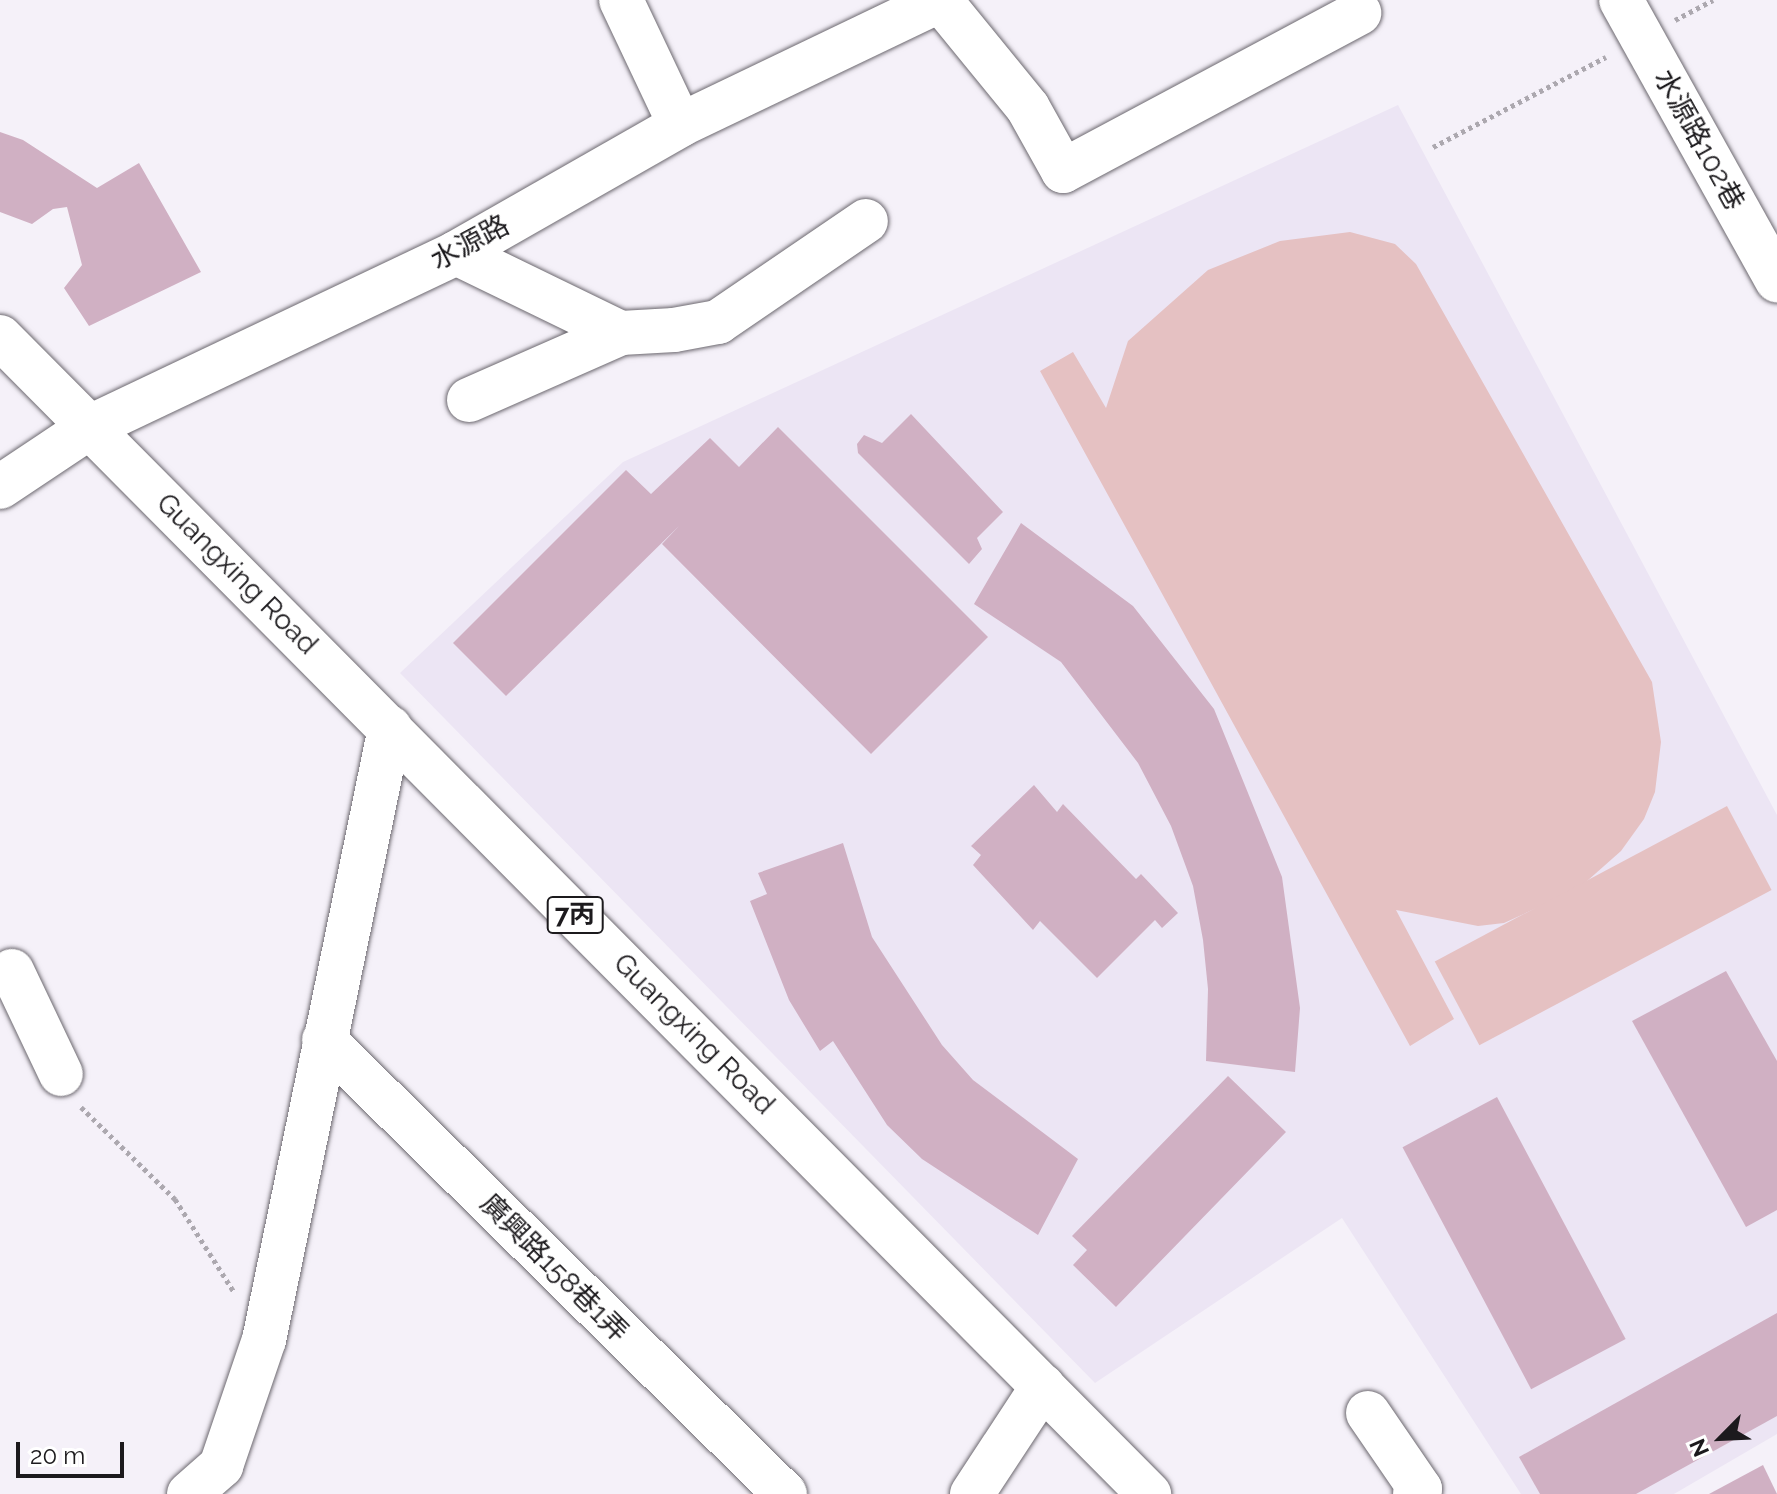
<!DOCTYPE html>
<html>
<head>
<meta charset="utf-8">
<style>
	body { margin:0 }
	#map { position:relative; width:1777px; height:1494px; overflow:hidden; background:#f5f1f9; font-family:Raleway,"Noto Sans TC",sans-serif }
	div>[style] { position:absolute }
	.built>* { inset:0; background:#ece5f4 }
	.green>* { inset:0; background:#e5c1c2; transform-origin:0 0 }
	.building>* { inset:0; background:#d0b0c3; transform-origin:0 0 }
	.path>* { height:5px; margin-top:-2.5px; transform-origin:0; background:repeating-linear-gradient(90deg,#aca8af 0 4px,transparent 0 8px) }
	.roads { filter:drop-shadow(0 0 2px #6c686f) drop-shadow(0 0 2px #6c686f) }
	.minor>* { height:44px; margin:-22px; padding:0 22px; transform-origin:22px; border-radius:22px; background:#fff }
	.major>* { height:44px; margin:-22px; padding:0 22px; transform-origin:22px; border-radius:22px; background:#fff }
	span { translate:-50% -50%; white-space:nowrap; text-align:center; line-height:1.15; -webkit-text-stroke:7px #fff; paint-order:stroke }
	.shield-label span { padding:2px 6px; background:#fff; border:2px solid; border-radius:6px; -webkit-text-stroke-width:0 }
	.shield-label { font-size:26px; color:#1c1a1d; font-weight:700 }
	.street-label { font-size:28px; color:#1c1a1d }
	.north { position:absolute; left:1681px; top:1398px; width:80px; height:80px; -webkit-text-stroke:6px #fff; paint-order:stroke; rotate:246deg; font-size:22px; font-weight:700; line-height:32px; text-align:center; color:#1c1a1d }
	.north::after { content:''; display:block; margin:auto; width:28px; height:36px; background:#1c1a1d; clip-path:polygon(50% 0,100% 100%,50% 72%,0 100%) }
	.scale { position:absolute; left:16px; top:1442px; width:108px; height:36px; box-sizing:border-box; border:4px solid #1c1a1d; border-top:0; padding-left:10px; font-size:24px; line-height:28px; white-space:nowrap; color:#1c1a1d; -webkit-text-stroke:6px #fff; paint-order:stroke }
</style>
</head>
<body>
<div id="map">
	<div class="built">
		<i style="clip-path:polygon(1398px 105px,1777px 815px,1777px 1434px,1674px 1494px,1521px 1494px,1342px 1218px,1095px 1383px,400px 673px,623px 462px)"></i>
	</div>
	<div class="green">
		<i style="clip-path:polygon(1350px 232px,1395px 244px,1416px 264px,1652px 682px,1661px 742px,1655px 792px,1644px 819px,1621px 851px,1578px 889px,1504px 923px,1478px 926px,1396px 910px,1454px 1019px,1410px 1046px,1040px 371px,1073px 352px,1106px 408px,1128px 341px,1208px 270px,1280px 241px)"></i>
		<i style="left:1727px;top:806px;width:95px;height:331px;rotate:62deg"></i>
	</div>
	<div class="building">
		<i style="clip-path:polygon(0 132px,23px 140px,97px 188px,139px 163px,201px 272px,89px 326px,64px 288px,82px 265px,67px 207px,53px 209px,32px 224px,0 212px)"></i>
		<i style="clip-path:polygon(911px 414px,1003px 512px,977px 538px,982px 549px,969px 564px,858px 453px,857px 444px,864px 435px,882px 443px)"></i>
		<i style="clip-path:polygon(778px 427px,988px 637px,871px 754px,662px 544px,679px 526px,506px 696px,453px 643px,626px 470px,651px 494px,710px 438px,739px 467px)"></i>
		<i style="clip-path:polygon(1021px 523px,1133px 606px,1214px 709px,1282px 877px,1300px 1008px,1295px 1072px,1206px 1061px,1208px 989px,1203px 940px,1193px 886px,1171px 826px,1138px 763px,1061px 662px,974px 604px)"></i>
		<i style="clip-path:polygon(1034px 785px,1057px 812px,1063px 804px,1136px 879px,1141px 874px,1178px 913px,1162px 928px,1155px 920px,1097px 978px,1040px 921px,1033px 930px,973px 865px,981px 855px,971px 846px)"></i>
		<i style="clip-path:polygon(843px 843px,872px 937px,942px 1045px,973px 1080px,1078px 1159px,1038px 1235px,922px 1159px,887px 1125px,833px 1041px,820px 1051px,789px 1000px,750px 901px,767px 894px,758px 873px)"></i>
		<i style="clip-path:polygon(1726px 971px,1777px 1061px,1777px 1210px,1746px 1227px,1632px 1021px)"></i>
		<i style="clip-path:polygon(1228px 1076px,1286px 1132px,1116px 1307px,1073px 1265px,1087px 1250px,1072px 1236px)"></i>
		<i style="left:1497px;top:1097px;width:274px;height:107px;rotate:62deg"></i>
		<i style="clip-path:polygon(1777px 1313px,1777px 1416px,1636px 1494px,1540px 1494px,1519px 1457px)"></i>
		<i style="clip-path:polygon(1763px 1465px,1777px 1494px,1709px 1494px)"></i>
	</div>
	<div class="path">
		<i style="left:1675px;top:20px;width:43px;rotate:-27.8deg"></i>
		<i style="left:1433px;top:147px;width:195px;rotate:-27.5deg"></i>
		<i style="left:81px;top:1107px;width:132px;rotate:44.4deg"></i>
		<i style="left:175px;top:1199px;width:110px;rotate:57.6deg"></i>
	</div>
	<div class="roads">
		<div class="minor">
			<i style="left:621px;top:0;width:138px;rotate:64.7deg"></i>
			<i style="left:940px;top:0;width:139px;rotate:50.8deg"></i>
			<i style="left:1028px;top:108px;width:72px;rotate:60.9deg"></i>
			<i style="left:1063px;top:171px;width:336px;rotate:-28.1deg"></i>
			<i style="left:1621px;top:0;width:321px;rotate:60.9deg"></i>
			<i style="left:456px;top:253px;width:183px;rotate:25.9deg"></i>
			<i style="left:621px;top:333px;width:53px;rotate:-3.2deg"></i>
			<i style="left:674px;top:330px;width:45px;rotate:-10.3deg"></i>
			<i style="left:718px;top:322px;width:179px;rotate:-34.3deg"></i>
			<i style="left:469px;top:400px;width:166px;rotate:-23.8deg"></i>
			<i style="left:0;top:487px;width:108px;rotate:-33.7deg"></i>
			<i style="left:90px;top:427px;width:405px;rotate:-25.4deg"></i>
			<i style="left:456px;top:253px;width:258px;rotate:-29.7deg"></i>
			<i style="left:680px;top:125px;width:289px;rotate:-25.6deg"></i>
			<i style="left:12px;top:971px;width:114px;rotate:64.6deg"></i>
			<i style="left:324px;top:1040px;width:647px;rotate:44.56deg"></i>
			<i style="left:1368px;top:1413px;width:92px;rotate:55.6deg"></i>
			<i style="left:1420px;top:1489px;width:7px;rotate:135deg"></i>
			<i style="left:189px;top:1494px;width:43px;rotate:-41.2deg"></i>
			<i style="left:221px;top:1466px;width:133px;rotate:-71.2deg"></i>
			<i style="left:264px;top:1340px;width:625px;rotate:-78.37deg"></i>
			<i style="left:972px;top:1494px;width:129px;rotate:-56.7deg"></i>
		</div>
		<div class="major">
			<i style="left:0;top:337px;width:1631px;rotate:45.2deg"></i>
		</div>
	</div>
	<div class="shield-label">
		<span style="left:575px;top:915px">7丙</span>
	</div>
	<div class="street-label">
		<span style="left:1699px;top:140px;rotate:61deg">水源路102巷</span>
		<span style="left:470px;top:243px;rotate:-28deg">水源路</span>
		<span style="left:237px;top:574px;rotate:45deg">Guangxing Road</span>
		<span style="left:694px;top:1034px;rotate:45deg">Guangxing Road</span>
		<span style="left:554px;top:1268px;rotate:45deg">廣興路158巷1弄</span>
	</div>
	<div class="north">N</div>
	<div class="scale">20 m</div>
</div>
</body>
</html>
